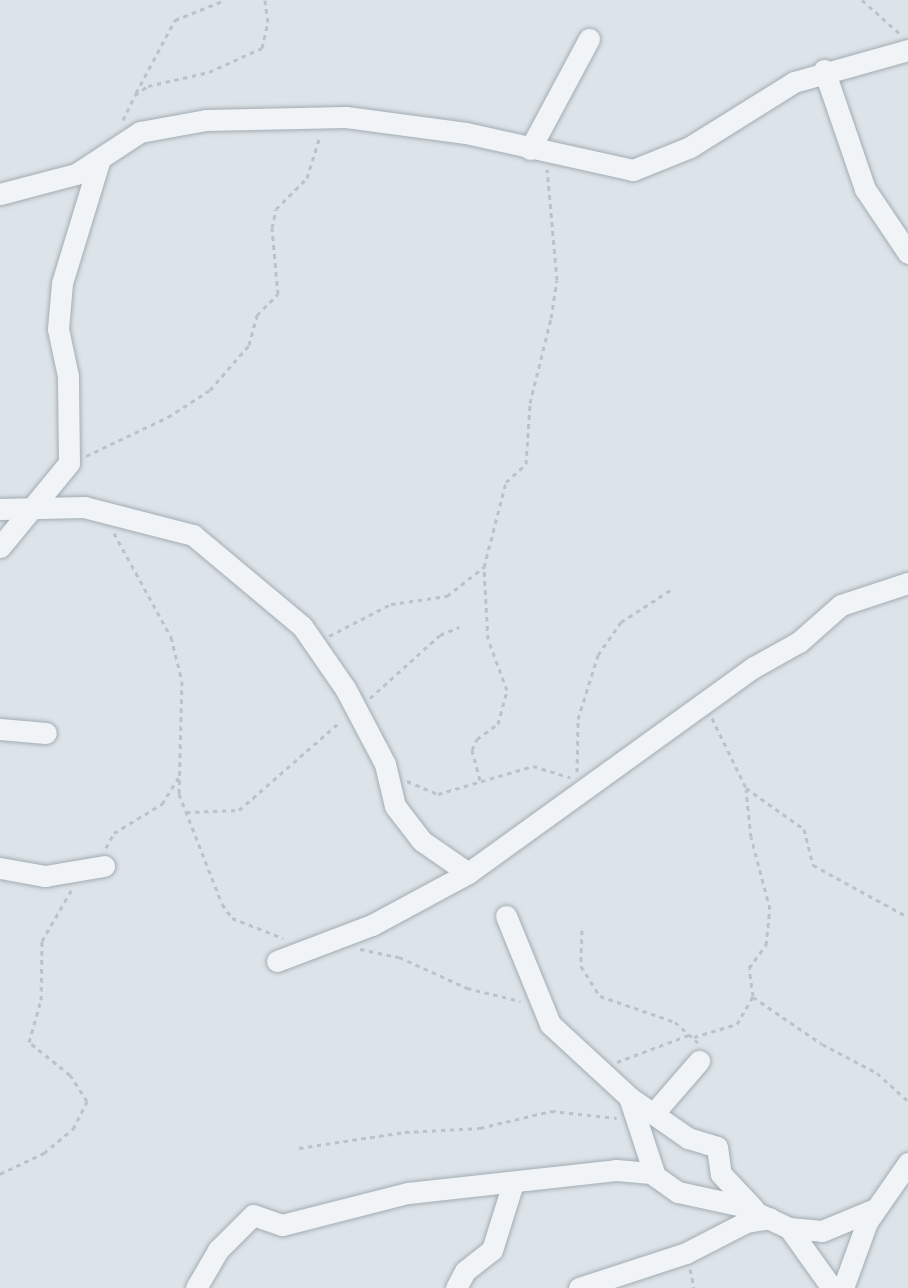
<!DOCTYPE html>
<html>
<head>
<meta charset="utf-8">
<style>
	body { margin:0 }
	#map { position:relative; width:908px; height:1288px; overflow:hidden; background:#dde4e9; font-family:Raleway,sans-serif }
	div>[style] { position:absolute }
	.path>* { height:3px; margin-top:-1.5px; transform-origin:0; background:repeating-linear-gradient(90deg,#bbc2c8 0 4.5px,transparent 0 9px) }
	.roads { filter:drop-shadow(0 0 2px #a2acb3) drop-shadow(0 0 2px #a2acb3) }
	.minor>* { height:21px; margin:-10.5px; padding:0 10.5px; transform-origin:10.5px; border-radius:10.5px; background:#f0f4f7 }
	span { translate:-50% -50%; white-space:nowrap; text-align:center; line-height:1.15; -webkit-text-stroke:5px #edf2f6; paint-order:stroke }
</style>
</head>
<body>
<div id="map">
	<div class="path">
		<i style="left:862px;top:0;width:51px;rotate:41.8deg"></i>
		<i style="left:136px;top:93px;width:83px;rotate:-61.9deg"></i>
		<i style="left:175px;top:20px;width:54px;rotate:-21.8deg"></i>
		<i style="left:123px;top:120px;width:28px;rotate:-64deg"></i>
		<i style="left:135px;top:95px;width:16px;rotate:-35deg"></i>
		<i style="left:148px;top:86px;width:63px;rotate:-12.9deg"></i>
		<i style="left:209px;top:72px;width:58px;rotate:-24.4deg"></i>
		<i style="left:262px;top:48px;width:27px;rotate:-77deg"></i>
		<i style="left:268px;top:22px;width:22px;rotate:-98deg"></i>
		<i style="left:86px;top:456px;width:91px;rotate:-25.4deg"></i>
		<i style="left:168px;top:417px;width:50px;rotate:-32.7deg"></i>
		<i style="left:210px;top:390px;width:60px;rotate:-49.1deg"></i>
		<i style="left:249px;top:345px;width:31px;rotate:-75deg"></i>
		<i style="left:257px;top:315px;width:30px;rotate:-45deg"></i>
		<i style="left:278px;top:294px;width:66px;rotate:-95.2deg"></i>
		<i style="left:272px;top:228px;width:19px;rotate:-78deg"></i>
		<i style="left:276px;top:209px;width:44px;rotate:-45deg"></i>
		<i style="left:307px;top:178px;width:44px;rotate:-72.8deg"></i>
		<i style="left:114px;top:533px;width:119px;rotate:61.3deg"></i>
		<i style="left:171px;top:637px;width:45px;rotate:76deg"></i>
		<i style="left:182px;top:681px;width:113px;rotate:91.5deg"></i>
		<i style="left:179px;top:794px;width:118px;rotate:68.6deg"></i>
		<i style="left:222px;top:904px;width:17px;rotate:54deg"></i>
		<i style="left:232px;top:918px;width:55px;rotate:21.4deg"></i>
		<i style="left:329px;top:636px;width:70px;rotate:-27.3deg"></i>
		<i style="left:391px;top:604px;width:57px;rotate:-8.1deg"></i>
		<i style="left:447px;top:596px;width:47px;rotate:-38.1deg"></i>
		<i style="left:484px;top:567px;width:88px;rotate:-75.5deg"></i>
		<i style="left:506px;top:482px;width:27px;rotate:-42deg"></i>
		<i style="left:526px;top:464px;width:61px;rotate:-86.2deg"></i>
		<i style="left:530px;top:403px;width:88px;rotate:-76.1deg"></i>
		<i style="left:551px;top:318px;width:38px;rotate:-81deg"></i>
		<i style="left:557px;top:280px;width:111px;rotate:-95.1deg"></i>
		<i style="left:370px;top:698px;width:94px;rotate:-42deg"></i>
		<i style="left:440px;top:635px;width:21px;rotate:-23deg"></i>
		<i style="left:712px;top:718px;width:78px;rotate:64.1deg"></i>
		<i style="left:746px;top:788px;width:71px;rotate:35.3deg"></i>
		<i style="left:804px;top:829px;width:37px;rotate:76deg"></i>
		<i style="left:813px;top:865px;width:108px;rotate:28.7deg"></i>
		<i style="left:577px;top:772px;width:53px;rotate:-88.9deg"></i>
		<i style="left:578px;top:719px;width:67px;rotate:-72.6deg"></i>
		<i style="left:598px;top:655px;width:40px;rotate:-55.1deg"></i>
		<i style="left:621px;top:622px;width:61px;rotate:-32.9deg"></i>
		<i style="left:480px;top:780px;width:31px;rotate:-105deg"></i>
		<i style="left:472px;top:750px;width:12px;rotate:-66deg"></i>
		<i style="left:477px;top:739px;width:26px;rotate:-36deg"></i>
		<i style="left:498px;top:724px;width:35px;rotate:-75deg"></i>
		<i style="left:507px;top:690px;width:54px;rotate:-110.4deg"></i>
		<i style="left:488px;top:639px;width:72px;rotate:-93.2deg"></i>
		<i style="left:407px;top:781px;width:34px;rotate:23deg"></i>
		<i style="left:438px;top:794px;width:99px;rotate:-16.4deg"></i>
		<i style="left:533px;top:766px;width:39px;rotate:17deg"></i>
		<i style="left:186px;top:812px;width:53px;rotate:-2.2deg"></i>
		<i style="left:239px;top:810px;width:135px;rotate:-41.1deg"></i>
		<i style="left:106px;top:848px;width:17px;rotate:-62deg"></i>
		<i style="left:114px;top:833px;width:56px;rotate:-31.1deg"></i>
		<i style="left:162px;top:804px;width:31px;rotate:-58deg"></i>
		<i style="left:582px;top:930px;width:36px;rotate:92deg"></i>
		<i style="left:581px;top:966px;width:36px;rotate:58deg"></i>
		<i style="left:600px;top:996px;width:79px;rotate:19.1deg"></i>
		<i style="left:675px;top:1022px;width:31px;rotate:42deg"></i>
		<i style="left:360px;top:949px;width:40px;rotate:12deg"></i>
		<i style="left:399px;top:957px;width:75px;rotate:24.5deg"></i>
		<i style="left:467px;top:988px;width:55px;rotate:13.8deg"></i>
		<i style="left:753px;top:997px;width:83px;rotate:34.3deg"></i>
		<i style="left:822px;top:1044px;width:62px;rotate:27.8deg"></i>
		<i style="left:877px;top:1073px;width:42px;rotate:42.1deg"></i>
		<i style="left:694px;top:1037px;width:45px;rotate:-16.8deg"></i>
		<i style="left:737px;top:1024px;width:32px;rotate:-60deg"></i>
		<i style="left:753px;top:996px;width:28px;rotate:-98deg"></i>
		<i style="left:749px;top:968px;width:29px;rotate:-54deg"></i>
		<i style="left:766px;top:945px;width:36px;rotate:-84deg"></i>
		<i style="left:770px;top:909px;width:74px;rotate:-104.8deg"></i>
		<i style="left:751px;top:837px;width:47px;rotate:-96.1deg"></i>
		<i style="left:617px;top:1062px;width:77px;rotate:-20.6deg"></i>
		<i style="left:299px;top:1148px;width:107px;rotate:-8.6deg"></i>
		<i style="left:405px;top:1132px;width:75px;rotate:-3.1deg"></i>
		<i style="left:480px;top:1128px;width:73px;rotate:-13.5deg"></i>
		<i style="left:551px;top:1111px;width:66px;rotate:6.1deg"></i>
		<i style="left:0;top:1174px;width:49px;rotate:-25.5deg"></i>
		<i style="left:44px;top:1153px;width:38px;rotate:-40deg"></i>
		<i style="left:73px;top:1129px;width:31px;rotate:-63deg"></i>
		<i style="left:87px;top:1101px;width:31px;rotate:-123deg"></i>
		<i style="left:70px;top:1075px;width:53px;rotate:-141.2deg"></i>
		<i style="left:29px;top:1042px;width:44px;rotate:-74.1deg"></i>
		<i style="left:41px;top:1000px;width:59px;rotate:-89deg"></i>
		<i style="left:42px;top:941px;width:60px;rotate:-60deg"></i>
		<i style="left:690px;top:1269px;width:19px;rotate:78deg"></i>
	</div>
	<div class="roads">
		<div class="minor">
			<i style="left:824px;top:70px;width:126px;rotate:71deg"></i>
			<i style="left:865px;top:189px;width:77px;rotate:56.1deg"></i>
			<i style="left:530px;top:149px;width:125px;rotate:-61.8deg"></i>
			<i style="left:0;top:194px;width:79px;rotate:-14.7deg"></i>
			<i style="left:76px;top:174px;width:77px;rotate:-33.3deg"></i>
			<i style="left:140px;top:132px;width:67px;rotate:-10.3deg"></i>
			<i style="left:206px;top:120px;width:140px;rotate:-1.2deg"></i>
			<i style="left:346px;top:117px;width:121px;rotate:7.6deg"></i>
			<i style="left:466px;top:133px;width:171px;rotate:12.5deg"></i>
			<i style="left:633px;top:170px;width:61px;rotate:-22deg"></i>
			<i style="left:690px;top:147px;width:123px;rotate:-32deg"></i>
			<i style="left:794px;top:82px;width:118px;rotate:-15.7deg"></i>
			<i style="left:0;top:509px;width:84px;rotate:-1.4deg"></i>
			<i style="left:84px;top:507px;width:113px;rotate:14.4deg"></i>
			<i style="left:193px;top:535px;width:142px;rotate:39.9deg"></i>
			<i style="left:302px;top:626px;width:75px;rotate:55.3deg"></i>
			<i style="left:345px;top:688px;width:86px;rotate:62.2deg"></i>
			<i style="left:385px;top:764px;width:43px;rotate:76.6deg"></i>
			<i style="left:395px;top:806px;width:44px;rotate:52.4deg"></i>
			<i style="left:422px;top:841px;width:56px;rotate:34.8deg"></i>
			<i style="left:0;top:547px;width:109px;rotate:-50.6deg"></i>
			<i style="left:69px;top:463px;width:87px;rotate:-90.7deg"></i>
			<i style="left:68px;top:376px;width:48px;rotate:-102deg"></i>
			<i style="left:58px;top:329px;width:46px;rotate:-85deg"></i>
			<i style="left:62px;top:283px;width:130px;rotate:-73deg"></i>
			<i style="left:0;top:729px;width:46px;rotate:5deg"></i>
			<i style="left:0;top:868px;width:46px;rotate:10.1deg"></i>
			<i style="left:45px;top:876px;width:60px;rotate:-9.6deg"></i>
			<i style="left:506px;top:916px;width:117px;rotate:67.8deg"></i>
			<i style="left:550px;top:1024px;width:108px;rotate:42.7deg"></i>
			<i style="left:629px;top:1097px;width:83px;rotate:71.8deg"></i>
			<i style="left:655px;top:1176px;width:28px;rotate:35deg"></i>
			<i style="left:678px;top:1192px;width:66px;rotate:12.3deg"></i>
			<i style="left:742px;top:1206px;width:52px;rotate:25.1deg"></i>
			<i style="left:789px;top:1228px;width:74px;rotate:54.4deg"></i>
			<i style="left:277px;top:961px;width:102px;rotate:-20.8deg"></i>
			<i style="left:372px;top:925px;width:109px;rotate:-28.4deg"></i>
			<i style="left:468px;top:873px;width:352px;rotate:-35.8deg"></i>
			<i style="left:754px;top:667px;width:51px;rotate:-29.1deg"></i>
			<i style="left:799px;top:642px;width:56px;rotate:-41.4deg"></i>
			<i style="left:841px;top:605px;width:71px;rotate:-18.2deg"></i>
			<i style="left:629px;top:1097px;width:72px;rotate:34.8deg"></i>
			<i style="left:688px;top:1138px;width:30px;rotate:17deg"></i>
			<i style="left:717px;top:1147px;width:27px;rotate:82deg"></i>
			<i style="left:721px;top:1174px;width:47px;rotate:46.7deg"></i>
			<i style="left:654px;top:1113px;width:69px;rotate:-49.1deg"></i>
			<i style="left:789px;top:1228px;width:33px;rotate:5deg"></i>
			<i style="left:822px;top:1231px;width:55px;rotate:-22.4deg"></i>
			<i style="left:196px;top:1288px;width:44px;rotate:-59.9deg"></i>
			<i style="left:218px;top:1250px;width:49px;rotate:-45deg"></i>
			<i style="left:253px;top:1215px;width:31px;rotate:19deg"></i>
			<i style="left:282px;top:1225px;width:130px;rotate:-14.3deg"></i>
			<i style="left:408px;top:1193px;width:209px;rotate:-6.3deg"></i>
			<i style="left:616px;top:1170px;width:38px;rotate:5deg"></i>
			<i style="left:456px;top:1288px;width:19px;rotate:-62deg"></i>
			<i style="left:465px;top:1271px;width:34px;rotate:-38deg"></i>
			<i style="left:492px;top:1250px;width:70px;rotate:-72.6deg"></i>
			<i style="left:579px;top:1288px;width:113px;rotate:-18.1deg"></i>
			<i style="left:686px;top:1253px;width:68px;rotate:-27.3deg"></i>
			<i style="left:746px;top:1222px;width:24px;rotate:-9deg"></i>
			<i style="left:843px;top:1288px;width:70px;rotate:-70deg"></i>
			<i style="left:867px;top:1222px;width:72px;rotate:-55.2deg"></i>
		</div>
	</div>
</div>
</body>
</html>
